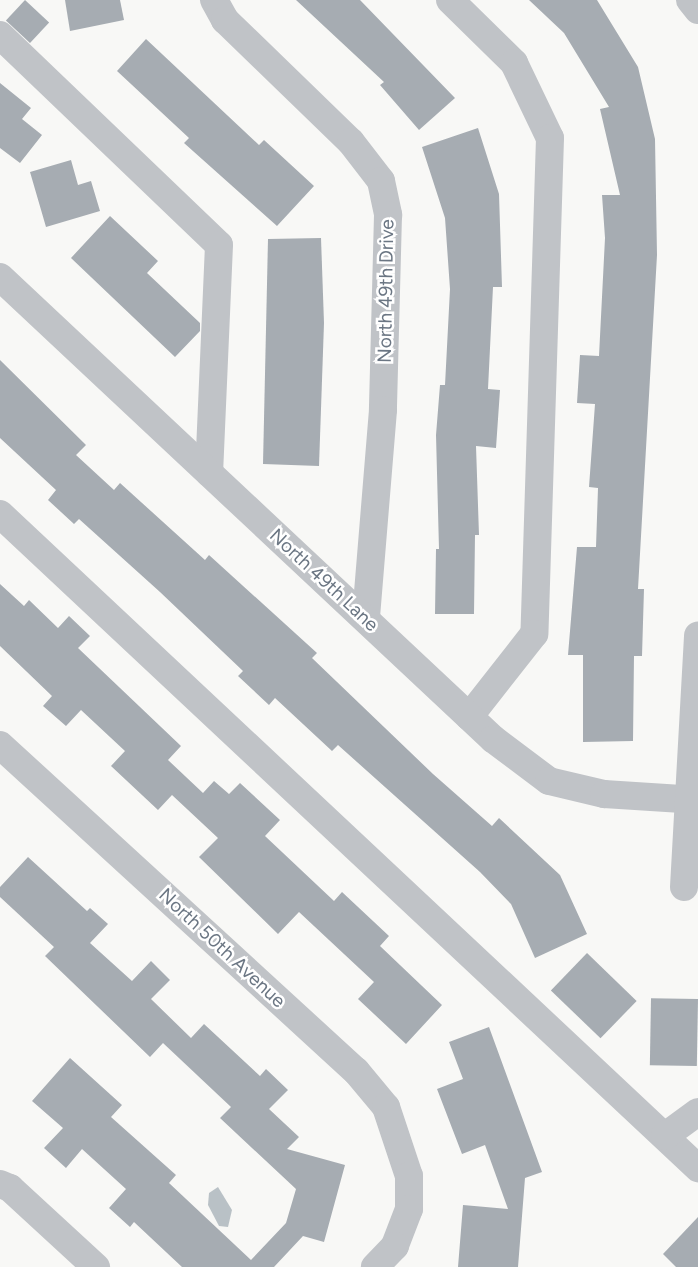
<!DOCTYPE html>
<html>
<head>
<meta charset="utf-8">
<style>
	body { margin:0 }
	#map { position:relative; width:698px; height:1267px; overflow:hidden; background:#f8f8f6; font-family:Figtree,sans-serif }
	div>[style] { position:absolute }
	.water>* { inset:0; background:#b9c1c6 }
	.building>* { inset:0; background:#a6acb2; transform-origin:0 0 }
	.minor>* { height:28px; margin:-14px; padding:0 14px; transform-origin:14px; border-radius:14px; background:#c0c3c7 }
	span { translate:-50% -50%; white-space:nowrap; text-align:center; line-height:1.15; -webkit-text-stroke:5px #fff; paint-order:stroke }
	.street-label { font-size:19px; color:#6b7683 }
</style>
</head>
<body>
<div id="map">
	<div class="water">
		<i style="clip-path:polygon(218px 1187px,232px 1210px,228px 1227px,219px 1226px,208px 1205px,209px 1193px)"></i>
	</div>
	<div class="building">
		<i style="left:25px;top:0;width:33px;height:28px;rotate:43deg"></i>
		<i style="clip-path:polygon(65px 0,120px 0,124px 20px,70px 31px)"></i>
		<i style="clip-path:polygon(296px 0,360px 0,455px 98px,419px 130px,380px 85px,384px 82px)"></i>
		<i style="clip-path:polygon(529px 0,597px 0,638px 67px,655px 139px,657px 255px,638px 589px,644px 589px,642px 656px,634px 656px,633px 741px,583px 742px,583px 655px,568px 655px,577px 547px,596px 547px,598px 488px,589px 487px,595px 404px,577px 403px,580px 355px,599px 356px,605px 238px,602px 195px,620px 195px,600px 109px,609px 107px,564px 33px)"></i>
		<i style="clip-path:polygon(146px 39px,259px 145px,264px 140px,314px 186px,277px 226px,184px 143px,189px 138px,117px 71px)"></i>
		<i style="clip-path:polygon(0 83px,31px 108px,22px 119px,42px 135px,20px 163px,0 148px)"></i>
		<i style="clip-path:polygon(478px 128px,499px 194px,502px 287px,493px 287px,488px 389px,500px 390px,496px 448px,476px 446px,479px 535px,475px 535px,474px 614px,435px 614px,436px 549px,439px 549px,436px 435px,440px 385px,445px 385px,450px 289px,445px 218px,422px 147px)"></i>
		<i style="clip-path:polygon(71px 160px,78px 185px,91px 181px,100px 211px,46px 227px,30px 172px)"></i>
		<i style="clip-path:polygon(110px 216px,158px 261px,147px 273px,200px 323px,200px 331px,175px 357px,71px 258px)"></i>
		<i style="clip-path:polygon(321px 238px,324px 323px,319px 466px,263px 464px,268px 239px)"></i>
		<i style="clip-path:polygon(0 360px,86px 445px,76px 455px,114px 490px,120px 483px,205px 560px,209px 555px,317px 653px,312px 658px,433px 774px,492px 826px,499px 818px,560px 875px,587px 934px,535px 958px,511px 904px,480px 872px,338px 745px,332px 751px,275px 698px,269px 705px,238px 676px,243px 671px,160px 592px,79px 519px,74px 524px,48px 500px,56px 490px,0 438px)"></i>
		<i style="clip-path:polygon(0 584px,24px 606px,29px 600px,58px 628px,69px 616px,90px 636px,78px 648px,181px 746px,168px 760px,203px 793px,214px 781px,229px 794px,240px 783px,280px 820px,265px 836px,334px 901px,342px 892px,389px 936px,380px 946px,442px 1005px,406px 1044px,358px 999px,374px 982px,299px 912px,278px 934px,199px 857px,218px 838px,172px 795px,158px 810px,111px 766px,125px 751px,81px 710px,66px 726px,43px 706px,52px 696px,0 646px)"></i>
		<i style="clip-path:polygon(28px 857px,87px 911px,90px 908px,108px 924px,90px 943px,132px 981px,151px 961px,170px 980px,151px 999px,191px 1038px,204px 1024px,260px 1076px,266px 1069px,288px 1090px,269px 1109px,299px 1137px,287px 1149px,345px 1165px,324px 1242px,303px 1236px,274px 1267px,182px 1267px,134px 1222px,130px 1227px,109px 1208px,126px 1189px,82px 1149px,66px 1168px,44px 1148px,63px 1128px,32px 1101px,70px 1058px,122px 1105px,111px 1117px,176px 1175px,169px 1183px,251px 1260px,286px 1223px,296px 1189px,220px 1118px,231px 1107px,163px 1043px,150px 1057px,45px 956px,54px 947px,0 897px,0 887px)"></i>
		<i style="left:587px;top:953px;width:69px;height:52px;rotate:44deg"></i>
		<i style="left:698px;top:999px;width:67px;height:47px;rotate:91deg"></i>
		<i style="clip-path:polygon(489px 1027px,542px 1172px,525px 1178px,518px 1267px,458px 1267px,463px 1205px,508px 1209px,485px 1145px,462px 1154px,437px 1089px,463px 1079px,449px 1042px)"></i>
		<i style="clip-path:polygon(698px 1217px,698px 1267px,676px 1267px,663px 1254px)"></i>
	</div>
	<div class="minor">
		<i style="left:214px;top:0;width:23px;rotate:61deg"></i>
		<i style="left:225px;top:20px;width:175px;rotate:44.1deg"></i>
		<i style="left:351px;top:142px;width:49px;rotate:52.4deg"></i>
		<i style="left:381px;top:181px;width:35px;rotate:78deg"></i>
		<i style="left:388px;top:215px;width:195px;rotate:91.5deg"></i>
		<i style="left:383px;top:410px;width:210px;rotate:94.7deg"></i>
		<i style="left:450px;top:0;width:90px;rotate:44.5deg"></i>
		<i style="left:514px;top:63px;width:83px;rotate:64.4deg"></i>
		<i style="left:550px;top:138px;width:496px;rotate:91.8deg"></i>
		<i style="left:534px;top:634px;width:105px;rotate:128.1deg"></i>
		<i style="left:690px;top:0;width:13px;rotate:51deg"></i>
		<i style="left:0;top:35px;width:303px;rotate:43.8deg"></i>
		<i style="left:219px;top:245px;width:228px;rotate:92.5deg"></i>
		<i style="left:0;top:277px;width:676px;rotate:43.14deg"></i>
		<i style="left:493px;top:739px;width:70px;rotate:36.9deg"></i>
		<i style="left:549px;top:781px;width:57px;rotate:13.3deg"></i>
		<i style="left:604px;top:794px;width:94px;rotate:3.7deg"></i>
		<i style="left:0;top:514px;width:957px;rotate:43.14deg"></i>
		<i style="left:0;top:745px;width:483px;rotate:42.5deg"></i>
		<i style="left:356px;top:1071px;width:47px;rotate:50.2deg"></i>
		<i style="left:386px;top:1107px;width:73px;rotate:71.6deg"></i>
		<i style="left:409px;top:1176px;width:33px;rotate:90deg"></i>
		<i style="left:409px;top:1209px;width:40px;rotate:111deg"></i>
		<i style="left:395px;top:1246px;width:29px;rotate:134deg"></i>
		<i style="left:684px;top:887px;width:252px;rotate:-86.8deg"></i>
		<i style="left:665px;top:1136px;width:41px;rotate:-36deg"></i>
		<i style="left:0;top:1184px;width:11px;rotate:22deg"></i>
		<i style="left:10px;top:1188px;width:117px;rotate:42.6deg"></i>
	</div>
	<div class="street-label">
		<span style="left:386px;top:291px;rotate:-89deg">North 49th Drive</span>
		<span style="left:324px;top:580px;rotate:43deg">North 49th Lane</span>
		<span style="left:222px;top:948px;rotate:43deg">North 50th Avenue</span>
	</div>
</div>
</body>
</html>
